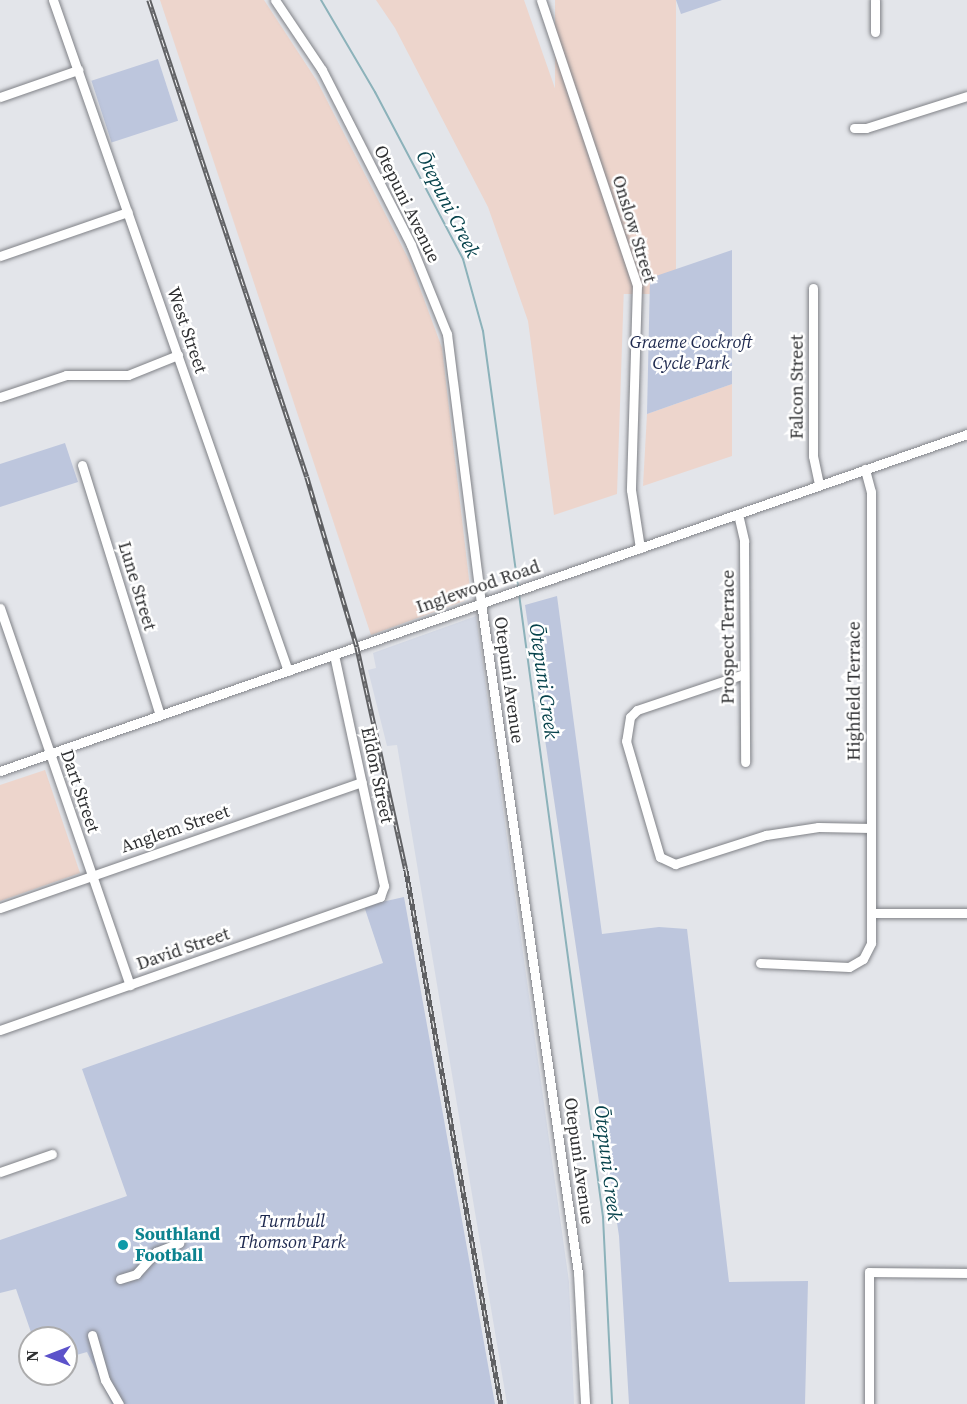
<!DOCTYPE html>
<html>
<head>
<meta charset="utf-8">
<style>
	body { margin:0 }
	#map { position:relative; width:967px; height:1404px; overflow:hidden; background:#e3e5ea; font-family:"Source Serif 4",serif }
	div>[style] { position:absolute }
	.built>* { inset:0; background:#d4d9e5 }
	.industrial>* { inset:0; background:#edd5cc; transform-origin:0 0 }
	.green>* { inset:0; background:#bdc6dd; transform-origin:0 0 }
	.stream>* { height:2px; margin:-1px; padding:0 1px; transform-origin:1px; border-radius:1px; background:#8cb2ba }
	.roads { filter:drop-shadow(0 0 2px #808287) drop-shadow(0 0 2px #808287) }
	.minor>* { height:9px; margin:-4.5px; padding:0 4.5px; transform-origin:4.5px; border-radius:4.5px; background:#fff }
	.rail>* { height:4.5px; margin-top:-2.25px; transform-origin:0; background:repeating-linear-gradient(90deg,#fff 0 7px,#606164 0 14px); box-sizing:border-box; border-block:2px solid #606164 }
	.dots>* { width:16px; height:16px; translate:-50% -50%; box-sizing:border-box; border:3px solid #fff; border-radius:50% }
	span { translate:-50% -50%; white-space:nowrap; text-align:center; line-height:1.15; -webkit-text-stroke:5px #fff; paint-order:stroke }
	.street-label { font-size:18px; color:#2f3032 }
	.park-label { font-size:18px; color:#1d284e; font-style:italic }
	.culture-label { font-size:18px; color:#0d838f; font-weight:700 }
	.left { translate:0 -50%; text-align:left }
	.water-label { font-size:20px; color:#06424b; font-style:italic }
	.north { position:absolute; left:18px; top:1326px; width:60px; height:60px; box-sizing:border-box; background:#fff; border:2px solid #acacad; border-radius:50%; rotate:270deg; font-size:16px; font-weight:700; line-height:24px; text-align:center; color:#2f3032 }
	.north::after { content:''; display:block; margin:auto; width:21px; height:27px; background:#5c52ca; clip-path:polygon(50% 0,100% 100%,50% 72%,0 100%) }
</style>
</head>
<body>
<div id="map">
	<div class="built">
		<i style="clip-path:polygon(476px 616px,569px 1282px,574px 1404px,507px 1404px,397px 745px,387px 746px,368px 670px,376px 668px,373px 653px)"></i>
	</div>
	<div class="industrial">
		<i style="clip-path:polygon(160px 0,264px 0,317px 81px,411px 264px,442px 348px,470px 588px,464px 601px,371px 635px)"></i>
		<i style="clip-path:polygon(376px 0,524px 0,624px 285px,617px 494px,554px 515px,528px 321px,488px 207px,395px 28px)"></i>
		<i style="left:555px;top:0;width:121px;height:294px"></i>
		<i style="clip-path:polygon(732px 384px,732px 456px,643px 486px,647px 414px)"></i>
		<i style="clip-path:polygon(45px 770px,80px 873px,0 901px,0 785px)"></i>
	</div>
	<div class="green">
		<i style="clip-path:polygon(676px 0,722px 0,681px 14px)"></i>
		<i style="left:158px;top:59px;width:65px;height:70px;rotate:72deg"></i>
		<i style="clip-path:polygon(732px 250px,732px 384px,647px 414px,650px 278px)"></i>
		<i style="clip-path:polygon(65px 443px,78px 482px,0 507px,0 464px)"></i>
		<i style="clip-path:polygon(557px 596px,602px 934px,659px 927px,687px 929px,729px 1282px,808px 1281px,805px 1404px,629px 1404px,619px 1236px,525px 605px)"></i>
		<i style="clip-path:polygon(404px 897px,495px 1404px,112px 1404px,87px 1352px,66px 1358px,66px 1338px,33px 1338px,16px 1289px,0 1293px,0 1240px,127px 1196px,82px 1069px,383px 963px,364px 906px)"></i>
	</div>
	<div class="stream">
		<i style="left:321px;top:0;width:107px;rotate:59.6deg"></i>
		<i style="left:375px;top:92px;width:189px;rotate:62.2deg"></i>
		<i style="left:463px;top:259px;width:75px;rotate:74.5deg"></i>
		<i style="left:483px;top:331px;width:259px;rotate:82.2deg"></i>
		<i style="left:519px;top:594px;width:629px;rotate:82.32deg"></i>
		<i style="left:603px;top:1217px;width:187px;rotate:87.2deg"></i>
	</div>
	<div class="roads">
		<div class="minor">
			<i style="left:53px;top:0;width:711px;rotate:70.7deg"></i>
			<i style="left:275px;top:0;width:84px;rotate:56.1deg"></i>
			<i style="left:322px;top:70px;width:196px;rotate:63deg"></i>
			<i style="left:411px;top:245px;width:96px;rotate:68deg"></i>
			<i style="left:447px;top:334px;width:271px;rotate:82.8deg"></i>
			<i style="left:481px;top:603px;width:677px;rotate:81.76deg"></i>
			<i style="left:578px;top:1273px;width:131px;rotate:86.9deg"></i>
			<i style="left:541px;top:0;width:301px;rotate:71.4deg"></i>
			<i style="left:637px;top:285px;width:205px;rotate:91.7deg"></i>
			<i style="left:631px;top:490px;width:59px;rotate:81.2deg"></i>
			<i style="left:875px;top:32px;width:32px;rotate:-90deg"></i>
			<i style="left:0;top:97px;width:83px;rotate:-19.1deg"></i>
			<i style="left:854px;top:128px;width:12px"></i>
			<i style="left:866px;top:128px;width:106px;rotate:-17.6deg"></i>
			<i style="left:0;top:256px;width:135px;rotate:-19deg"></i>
			<i style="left:813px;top:288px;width:168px;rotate:90deg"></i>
			<i style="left:813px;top:456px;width:30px;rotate:78deg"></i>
			<i style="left:0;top:397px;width:70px;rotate:-18.4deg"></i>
			<i style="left:66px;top:375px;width:62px"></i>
			<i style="left:128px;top:375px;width:54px;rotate:-21.8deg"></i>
			<i style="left:82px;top:465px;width:262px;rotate:72.7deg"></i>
			<i style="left:738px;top:514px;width:28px;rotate:77deg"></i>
			<i style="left:744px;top:541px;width:221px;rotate:89.7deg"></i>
			<i style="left:0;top:608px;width:399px;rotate:71deg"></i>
			<i style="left:744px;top:674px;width:113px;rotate:161.4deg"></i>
			<i style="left:637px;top:710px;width:10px;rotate:135deg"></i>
			<i style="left:630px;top:717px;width:24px;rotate:99deg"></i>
			<i style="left:626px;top:741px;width:121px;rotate:73.7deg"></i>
			<i style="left:660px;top:857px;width:17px;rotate:25deg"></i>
			<i style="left:675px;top:864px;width:96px;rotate:-17.7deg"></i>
			<i style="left:766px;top:835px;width:53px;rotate:-8.7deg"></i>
			<i style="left:818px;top:827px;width:53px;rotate:1.1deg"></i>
			<i style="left:0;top:771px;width:1024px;rotate:-19.21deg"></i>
			<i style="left:0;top:908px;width:383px;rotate:-19.2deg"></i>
			<i style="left:872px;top:913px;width:95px"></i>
			<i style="left:760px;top:963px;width:89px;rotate:2.6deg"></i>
			<i style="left:849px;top:967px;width:16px;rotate:-30deg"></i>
			<i style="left:863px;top:959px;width:18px;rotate:-63deg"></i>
			<i style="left:871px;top:943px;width:451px;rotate:-90deg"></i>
			<i style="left:871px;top:492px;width:24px;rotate:-105deg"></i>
			<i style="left:0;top:1030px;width:403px;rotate:-19.3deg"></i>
			<i style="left:380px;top:897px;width:12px;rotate:-70deg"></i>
			<i style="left:384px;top:886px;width:236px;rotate:-102.2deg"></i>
			<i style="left:0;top:1172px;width:55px;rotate:-19.1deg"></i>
			<i style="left:120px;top:1279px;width:17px;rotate:-17deg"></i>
			<i style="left:136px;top:1274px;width:30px;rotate:-48deg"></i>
			<i style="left:156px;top:1252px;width:25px;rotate:-21deg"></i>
			<i style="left:92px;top:1335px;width:47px;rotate:73.9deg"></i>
			<i style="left:105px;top:1380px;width:28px;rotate:60deg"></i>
			<i style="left:869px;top:1404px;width:132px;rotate:-90deg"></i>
			<i style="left:869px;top:1272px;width:98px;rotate:0.6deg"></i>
		</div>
	</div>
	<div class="rail">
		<i style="left:149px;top:0;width:502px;rotate:71.67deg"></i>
		<i style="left:307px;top:477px;width:177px;rotate:73.6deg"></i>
		<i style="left:357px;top:647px;width:227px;rotate:77.6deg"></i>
		<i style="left:406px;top:869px;width:543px;rotate:79.93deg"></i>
	</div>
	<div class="dots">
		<i style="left:123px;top:1245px;background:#0f9aa8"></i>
	</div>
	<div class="street-label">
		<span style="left:407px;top:204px;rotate:64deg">Otepuni Avenue</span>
		<span style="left:634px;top:229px;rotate:73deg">Onslow Street</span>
		<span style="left:187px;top:330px;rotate:71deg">West Street</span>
		<span style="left:797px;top:387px;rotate:-90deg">Falcon Street</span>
		<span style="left:137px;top:586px;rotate:73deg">Lune Street</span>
		<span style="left:478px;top:587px;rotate:-19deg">Inglewood Road</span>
		<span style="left:728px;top:637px;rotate:-90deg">Prospect Terrace</span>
		<span style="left:509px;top:680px;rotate:82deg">Otepuni Avenue</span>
		<span style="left:854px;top:691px;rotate:-90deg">Highfield Terrace</span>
		<span style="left:377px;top:775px;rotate:78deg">Eldon Street</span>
		<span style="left:80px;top:791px;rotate:71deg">Dart Street</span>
		<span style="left:175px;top:829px;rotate:-19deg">Anglem Street</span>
		<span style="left:183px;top:949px;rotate:-19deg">David Street</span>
		<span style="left:579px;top:1161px;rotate:82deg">Otepuni Avenue</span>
	</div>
	<div class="park-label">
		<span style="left:691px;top:353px">Graeme Cockroft<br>Cycle Park</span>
		<span style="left:292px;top:1232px">Turnbull<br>Thomson Park</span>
	</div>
	<div class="culture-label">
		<span class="left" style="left:135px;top:1245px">Southland<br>Football</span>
	</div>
	<div class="water-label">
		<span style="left:448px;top:204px;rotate:63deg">Ōtepuni Creek</span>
		<span style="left:544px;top:681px;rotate:82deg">Ōtepuni Creek</span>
		<span style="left:608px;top:1163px;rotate:83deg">Ōtepuni Creek</span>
	</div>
	<div class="north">N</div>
</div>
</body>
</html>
